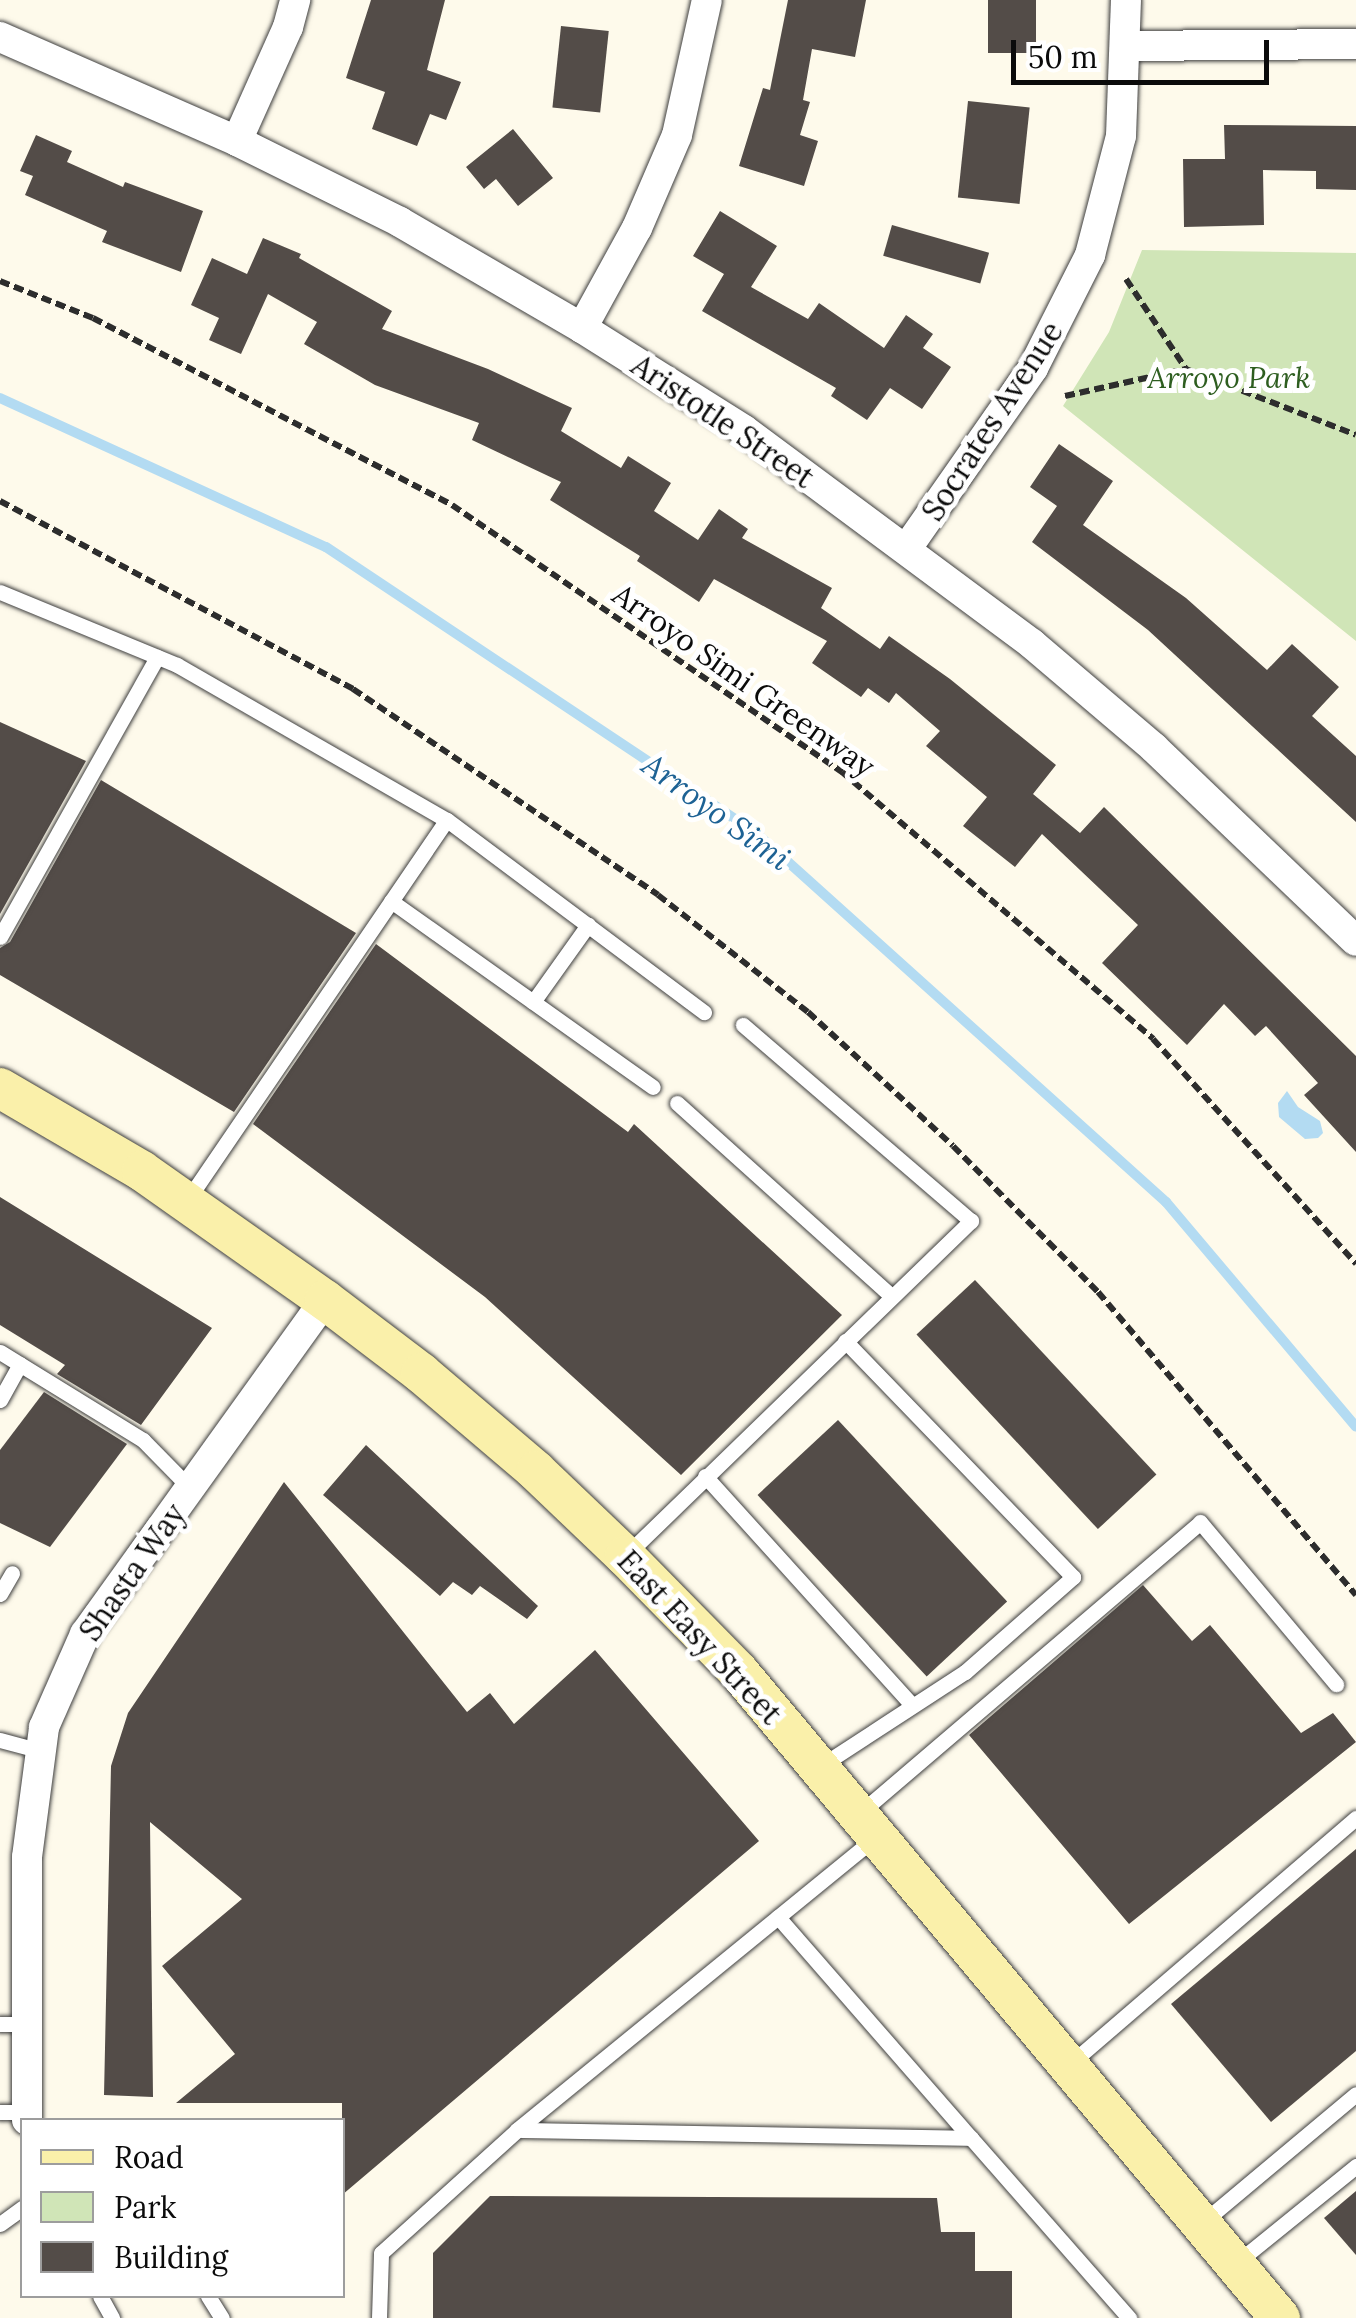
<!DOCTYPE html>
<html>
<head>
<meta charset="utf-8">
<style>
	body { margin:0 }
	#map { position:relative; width:1356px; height:2318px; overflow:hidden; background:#fefaeb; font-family:Lora,serif }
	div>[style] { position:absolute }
	.green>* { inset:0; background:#d0e5b7 }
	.water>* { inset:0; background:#b3dbf2 }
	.stream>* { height:10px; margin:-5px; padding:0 5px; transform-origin:5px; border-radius:5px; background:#b3dbf2 }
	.building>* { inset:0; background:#534c48; transform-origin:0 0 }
	.path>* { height:6px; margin-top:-3px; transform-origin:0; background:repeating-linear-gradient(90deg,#2d2d2d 0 10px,transparent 0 15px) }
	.roads { filter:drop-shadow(0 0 2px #3e3e3e) drop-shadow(0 0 2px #3e3e3e) }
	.lane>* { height:15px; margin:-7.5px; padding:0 7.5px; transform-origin:7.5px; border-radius:7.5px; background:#fff }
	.street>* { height:30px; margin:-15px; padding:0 15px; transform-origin:15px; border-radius:15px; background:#fff }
	.secondary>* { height:40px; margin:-20px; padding:0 20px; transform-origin:20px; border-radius:20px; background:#faf0aa }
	span { translate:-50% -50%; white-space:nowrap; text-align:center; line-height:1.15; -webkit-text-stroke:10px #fff; paint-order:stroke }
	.park-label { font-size:30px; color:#2e5e20; font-style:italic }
	.street-label { font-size:30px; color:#0b0b0b }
	.water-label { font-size:32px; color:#1d6294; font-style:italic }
	.legend { position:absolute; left:20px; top:2118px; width:325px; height:180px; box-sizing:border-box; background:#fff; border:2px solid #9d9d9d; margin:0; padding:12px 18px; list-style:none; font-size:30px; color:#0b0b0b }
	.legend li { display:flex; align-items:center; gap:20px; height:50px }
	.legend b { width:50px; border:2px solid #9d9d9d }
	.scale { position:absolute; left:1011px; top:40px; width:258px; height:45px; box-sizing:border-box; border:5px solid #0b0b0b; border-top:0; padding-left:12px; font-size:30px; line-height:35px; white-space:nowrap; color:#0b0b0b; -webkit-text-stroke:8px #fff; paint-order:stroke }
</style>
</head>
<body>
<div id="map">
	<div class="green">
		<i style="clip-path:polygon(1142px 250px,1356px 253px,1356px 641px,1063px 406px,1109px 332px)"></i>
	</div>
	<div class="water">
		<i style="clip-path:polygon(1287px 1091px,1298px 1107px,1320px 1121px,1323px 1133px,1318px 1138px,1305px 1139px,1279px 1117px,1278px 1103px)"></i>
	</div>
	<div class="stream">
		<i style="left:0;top:398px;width:358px;rotate:24.6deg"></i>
		<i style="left:326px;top:547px;width:516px;rotate:33.63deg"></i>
		<i style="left:756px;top:833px;width:552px;rotate:41.99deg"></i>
		<i style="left:1166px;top:1202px;width:294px;rotate:49.8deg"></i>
	</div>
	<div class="building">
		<i style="clip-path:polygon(371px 0,445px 0,427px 70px,461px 82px,446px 120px,430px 114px,417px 146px,372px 129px,385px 92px,346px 78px)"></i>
		<i style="clip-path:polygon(788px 0,866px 0,855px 57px,812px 49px,803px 100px,810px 102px,800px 135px,818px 141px,804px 186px,739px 166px,763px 88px,770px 90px)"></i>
		<i style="left:988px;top:0;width:48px;height:53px"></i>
		<i style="left:561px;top:26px;width:48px;height:82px;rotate:6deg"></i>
		<i style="left:968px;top:101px;width:62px;height:97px;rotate:6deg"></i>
		<i style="clip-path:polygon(1224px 125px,1356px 126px,1356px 190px,1316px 189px,1316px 171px,1263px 170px,1264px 225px,1184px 227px,1183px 159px,1225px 159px)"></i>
		<i style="clip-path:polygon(513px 129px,553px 178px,518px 206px,496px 179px,484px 189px,466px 167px)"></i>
		<i style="clip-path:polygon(36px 135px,72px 151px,67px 162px,123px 187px,125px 182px,203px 211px,181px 272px,102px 242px,107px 231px,25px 195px,33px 176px,20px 171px)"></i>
		<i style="clip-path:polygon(720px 211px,777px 246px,751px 287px,808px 319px,819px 303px,884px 348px,906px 315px,933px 334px,923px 348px,951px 367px,922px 409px,890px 388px,867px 420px,831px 396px,836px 388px,702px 311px,724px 274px,693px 256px)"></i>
		<i style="left:892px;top:225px;width:101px;height:32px;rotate:16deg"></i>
		<i style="clip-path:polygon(263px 238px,301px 254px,299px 258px,392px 311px,382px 329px,488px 369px,572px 408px,561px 431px,621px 468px,628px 456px,671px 483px,654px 511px,698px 540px,719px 509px,748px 529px,742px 538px,832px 588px,821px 608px,880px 649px,889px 636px,950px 679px,1056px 765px,1033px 794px,1080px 833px,1104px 807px,1356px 1056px,1356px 1152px,1304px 1095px,1318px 1083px,1266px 1026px,1255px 1036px,1224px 1004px,1187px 1045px,1102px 963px,1138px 925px,1042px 834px,1015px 867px,963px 826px,987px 797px,926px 746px,940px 731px,896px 693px,889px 703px,868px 688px,861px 697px,812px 663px,827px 641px,714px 579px,699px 602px,637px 561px,640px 556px,550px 500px,561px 482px,472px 440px,479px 423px,375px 385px,304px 344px,317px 322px,268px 294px,241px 354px,209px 340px,219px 318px,191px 305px,212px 258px,247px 274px)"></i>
		<i style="clip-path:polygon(1059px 444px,1113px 481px,1083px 525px,1186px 598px,1267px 670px,1292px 644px,1339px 687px,1312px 716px,1356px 756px,1356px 822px,1148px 630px,1032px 542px,1057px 506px,1030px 487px)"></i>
		<i style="clip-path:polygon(0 722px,86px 761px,0 914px)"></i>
		<i style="clip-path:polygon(101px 780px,356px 933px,234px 1112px,0 975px,0 948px,10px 942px)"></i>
		<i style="clip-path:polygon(376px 944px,628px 1132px,634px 1124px,842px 1315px,681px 1475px,485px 1297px,253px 1124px)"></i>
		<i style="clip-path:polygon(0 1197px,212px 1328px,141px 1425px,57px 1374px,65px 1365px,0 1325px)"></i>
		<i style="left:975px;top:1280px;width:266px;height:80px;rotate:47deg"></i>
		<i style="clip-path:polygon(44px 1392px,127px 1444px,50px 1547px,0 1523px,0 1450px)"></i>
		<i style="left:838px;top:1420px;width:248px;height:110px;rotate:47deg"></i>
		<i style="clip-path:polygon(366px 1445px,538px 1606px,527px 1619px,480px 1586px,472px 1595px,453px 1582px,440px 1596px,323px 1495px)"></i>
		<i style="clip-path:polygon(284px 1482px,467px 1712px,490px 1693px,514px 1724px,595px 1650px,759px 1841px,342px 2195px,342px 2103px,176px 2103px,235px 2054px,162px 1966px,242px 1899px,150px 1822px,153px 2097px,104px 2095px,111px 1766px,128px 1713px)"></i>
		<i style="clip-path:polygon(1143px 1585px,1192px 1641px,1210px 1625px,1301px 1733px,1333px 1713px,1356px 1742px,1129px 1924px,969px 1735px)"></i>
		<i style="clip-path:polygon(1356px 1849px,1356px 2051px,1271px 2122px,1171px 2004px)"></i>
		<i style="clip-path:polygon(1356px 2191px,1356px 2255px,1324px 2218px)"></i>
		<i style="clip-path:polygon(490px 2196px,937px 2198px,941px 2232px,975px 2232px,975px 2271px,1012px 2271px,1012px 2318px,433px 2318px,433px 2253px)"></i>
	</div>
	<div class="path">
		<i style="left:1126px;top:279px;width:108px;rotate:56.3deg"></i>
		<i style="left:0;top:281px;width:100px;rotate:21.7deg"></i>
		<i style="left:93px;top:318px;width:405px;rotate:27.5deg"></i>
		<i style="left:452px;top:505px;width:473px;rotate:34.4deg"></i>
		<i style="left:842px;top:772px;width:410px;rotate:40.6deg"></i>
		<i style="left:1153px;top:1039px;width:303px;rotate:47.9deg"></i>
		<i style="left:1065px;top:396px;width:124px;rotate:-12.6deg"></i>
		<i style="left:1186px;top:369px;width:182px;rotate:21.2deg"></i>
		<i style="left:0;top:501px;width:400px;rotate:28deg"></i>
		<i style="left:353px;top:689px;width:368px;rotate:34deg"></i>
		<i style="left:658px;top:895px;width:190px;rotate:38deg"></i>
		<i style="left:808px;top:1012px;width:197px;rotate:42.7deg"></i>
		<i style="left:953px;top:1146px;width:206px;rotate:45.2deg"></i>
		<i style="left:1098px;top:1292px;width:398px;rotate:49.6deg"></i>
	</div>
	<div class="roads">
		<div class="lane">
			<i style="left:0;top:592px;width:191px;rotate:22.4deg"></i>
			<i style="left:177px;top:665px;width:311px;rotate:29.9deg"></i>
			<i style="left:447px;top:820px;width:321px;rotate:36.8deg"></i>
			<i style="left:391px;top:901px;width:321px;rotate:35.4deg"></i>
			<i style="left:0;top:937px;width:321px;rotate:-60.7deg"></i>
			<i style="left:533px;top:1002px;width:95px;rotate:-54.5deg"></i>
			<i style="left:677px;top:1103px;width:288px;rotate:42deg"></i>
			<i style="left:188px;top:1199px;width:459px;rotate:-55.7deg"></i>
			<i style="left:0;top:1352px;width:168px;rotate:31.6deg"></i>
			<i style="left:143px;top:1440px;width:67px;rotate:45.6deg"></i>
			<i style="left:0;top:1400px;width:41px;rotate:-60.9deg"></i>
			<i style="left:705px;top:1476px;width:307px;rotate:47.9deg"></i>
			<i style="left:625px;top:1556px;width:482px;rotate:-44.1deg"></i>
			<i style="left:971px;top:1221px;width:301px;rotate:-139.3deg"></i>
			<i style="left:0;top:1594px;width:24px;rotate:-60deg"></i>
			<i style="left:0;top:1740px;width:42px;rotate:15deg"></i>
			<i style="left:819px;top:1767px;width:174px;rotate:-33.1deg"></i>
			<i style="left:965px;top:1672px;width:144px;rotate:-41.3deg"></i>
			<i style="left:1073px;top:1577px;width:328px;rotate:-134deg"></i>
			<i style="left:861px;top:1812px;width:446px;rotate:-40.5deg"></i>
			<i style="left:1200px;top:1522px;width:212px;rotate:50deg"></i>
			<i style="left:876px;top:1837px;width:463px;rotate:140.8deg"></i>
			<i style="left:517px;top:2130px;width:454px;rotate:1deg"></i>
			<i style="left:971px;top:2138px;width:240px;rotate:48.7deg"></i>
			<i style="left:778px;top:1917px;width:293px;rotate:48.9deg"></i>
			<i style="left:0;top:2024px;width:27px"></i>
			<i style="left:1071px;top:2063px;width:376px;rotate:-40.7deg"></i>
			<i style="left:0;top:2112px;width:27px"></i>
			<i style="left:1203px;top:2222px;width:199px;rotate:-39.9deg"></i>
			<i style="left:0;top:2224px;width:27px;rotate:-36deg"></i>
			<i style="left:1235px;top:2264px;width:156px;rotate:-39deg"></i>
			<i style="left:100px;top:2296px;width:25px;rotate:61deg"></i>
			<i style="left:208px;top:2296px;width:26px;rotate:58deg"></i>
			<i style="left:379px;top:2318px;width:65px;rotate:-88.2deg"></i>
			<i style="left:381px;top:2253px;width:183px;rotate:-42.1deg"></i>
		</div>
		<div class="street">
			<i style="left:0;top:37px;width:259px;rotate:23.7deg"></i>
			<i style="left:237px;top:141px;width:182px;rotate:26.4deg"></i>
			<i style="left:400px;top:222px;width:211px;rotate:30.2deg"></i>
			<i style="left:582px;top:328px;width:191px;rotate:32.2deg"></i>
			<i style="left:744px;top:430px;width:359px;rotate:36.6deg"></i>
			<i style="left:1032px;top:644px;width:160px;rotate:40.4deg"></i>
			<i style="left:1154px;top:748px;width:279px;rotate:43.7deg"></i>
			<i style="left:1127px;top:46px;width:229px;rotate:-0.5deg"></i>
			<i style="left:237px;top:141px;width:125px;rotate:-65.9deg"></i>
			<i style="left:288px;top:27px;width:28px;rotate:-75deg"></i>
			<i style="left:582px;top:328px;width:114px;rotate:-61.2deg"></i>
			<i style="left:637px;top:228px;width:101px;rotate:-66.7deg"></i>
			<i style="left:677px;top:135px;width:138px;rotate:-77.5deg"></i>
			<i style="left:907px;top:548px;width:220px;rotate:-55deg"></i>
			<i style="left:1033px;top:368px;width:127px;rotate:-63.2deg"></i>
			<i style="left:1090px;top:255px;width:123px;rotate:-75.4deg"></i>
			<i style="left:1121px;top:136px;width:136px;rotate:-87.9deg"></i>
			<i style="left:27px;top:2120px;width:263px;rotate:-90deg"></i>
			<i style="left:27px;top:1857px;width:131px;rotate:-82.5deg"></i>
			<i style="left:44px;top:1727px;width:102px;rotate:-66.2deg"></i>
			<i style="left:85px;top:1634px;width:411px;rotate:-54.3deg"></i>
		</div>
		<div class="secondary">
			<i style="left:0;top:1088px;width:164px;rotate:30.3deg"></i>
			<i style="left:142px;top:1171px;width:224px;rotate:35.2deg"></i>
			<i style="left:325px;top:1300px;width:121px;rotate:37.2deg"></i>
			<i style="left:421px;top:1373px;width:151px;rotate:40.4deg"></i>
			<i style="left:536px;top:1471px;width:123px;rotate:43.7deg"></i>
			<i style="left:625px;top:1556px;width:161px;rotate:45.5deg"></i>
			<i style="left:738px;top:1671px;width:844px;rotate:50.05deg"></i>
		</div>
	</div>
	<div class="park-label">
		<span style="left:1229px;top:377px">Arroyo Park</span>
	</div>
	<div class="street-label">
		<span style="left:723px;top:421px;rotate:34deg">Aristotle Street</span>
		<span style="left:992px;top:421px;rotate:-57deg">Socrates Avenue</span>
		<span style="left:744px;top:680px;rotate:35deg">Arroyo Simi Greenway</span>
		<span style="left:132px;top:1572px;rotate:-55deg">Shasta Way</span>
		<span style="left:700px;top:1637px;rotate:47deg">East Easy Street</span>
	</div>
	<div class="water-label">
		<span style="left:716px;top:812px;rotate:36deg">Arroyo Simi</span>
	</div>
	<ul class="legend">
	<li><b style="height:12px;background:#faf0aa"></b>Road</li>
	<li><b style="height:28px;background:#d0e5b7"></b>Park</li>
	<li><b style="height:28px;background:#534c48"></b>Building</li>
	</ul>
	<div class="scale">50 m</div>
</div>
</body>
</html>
